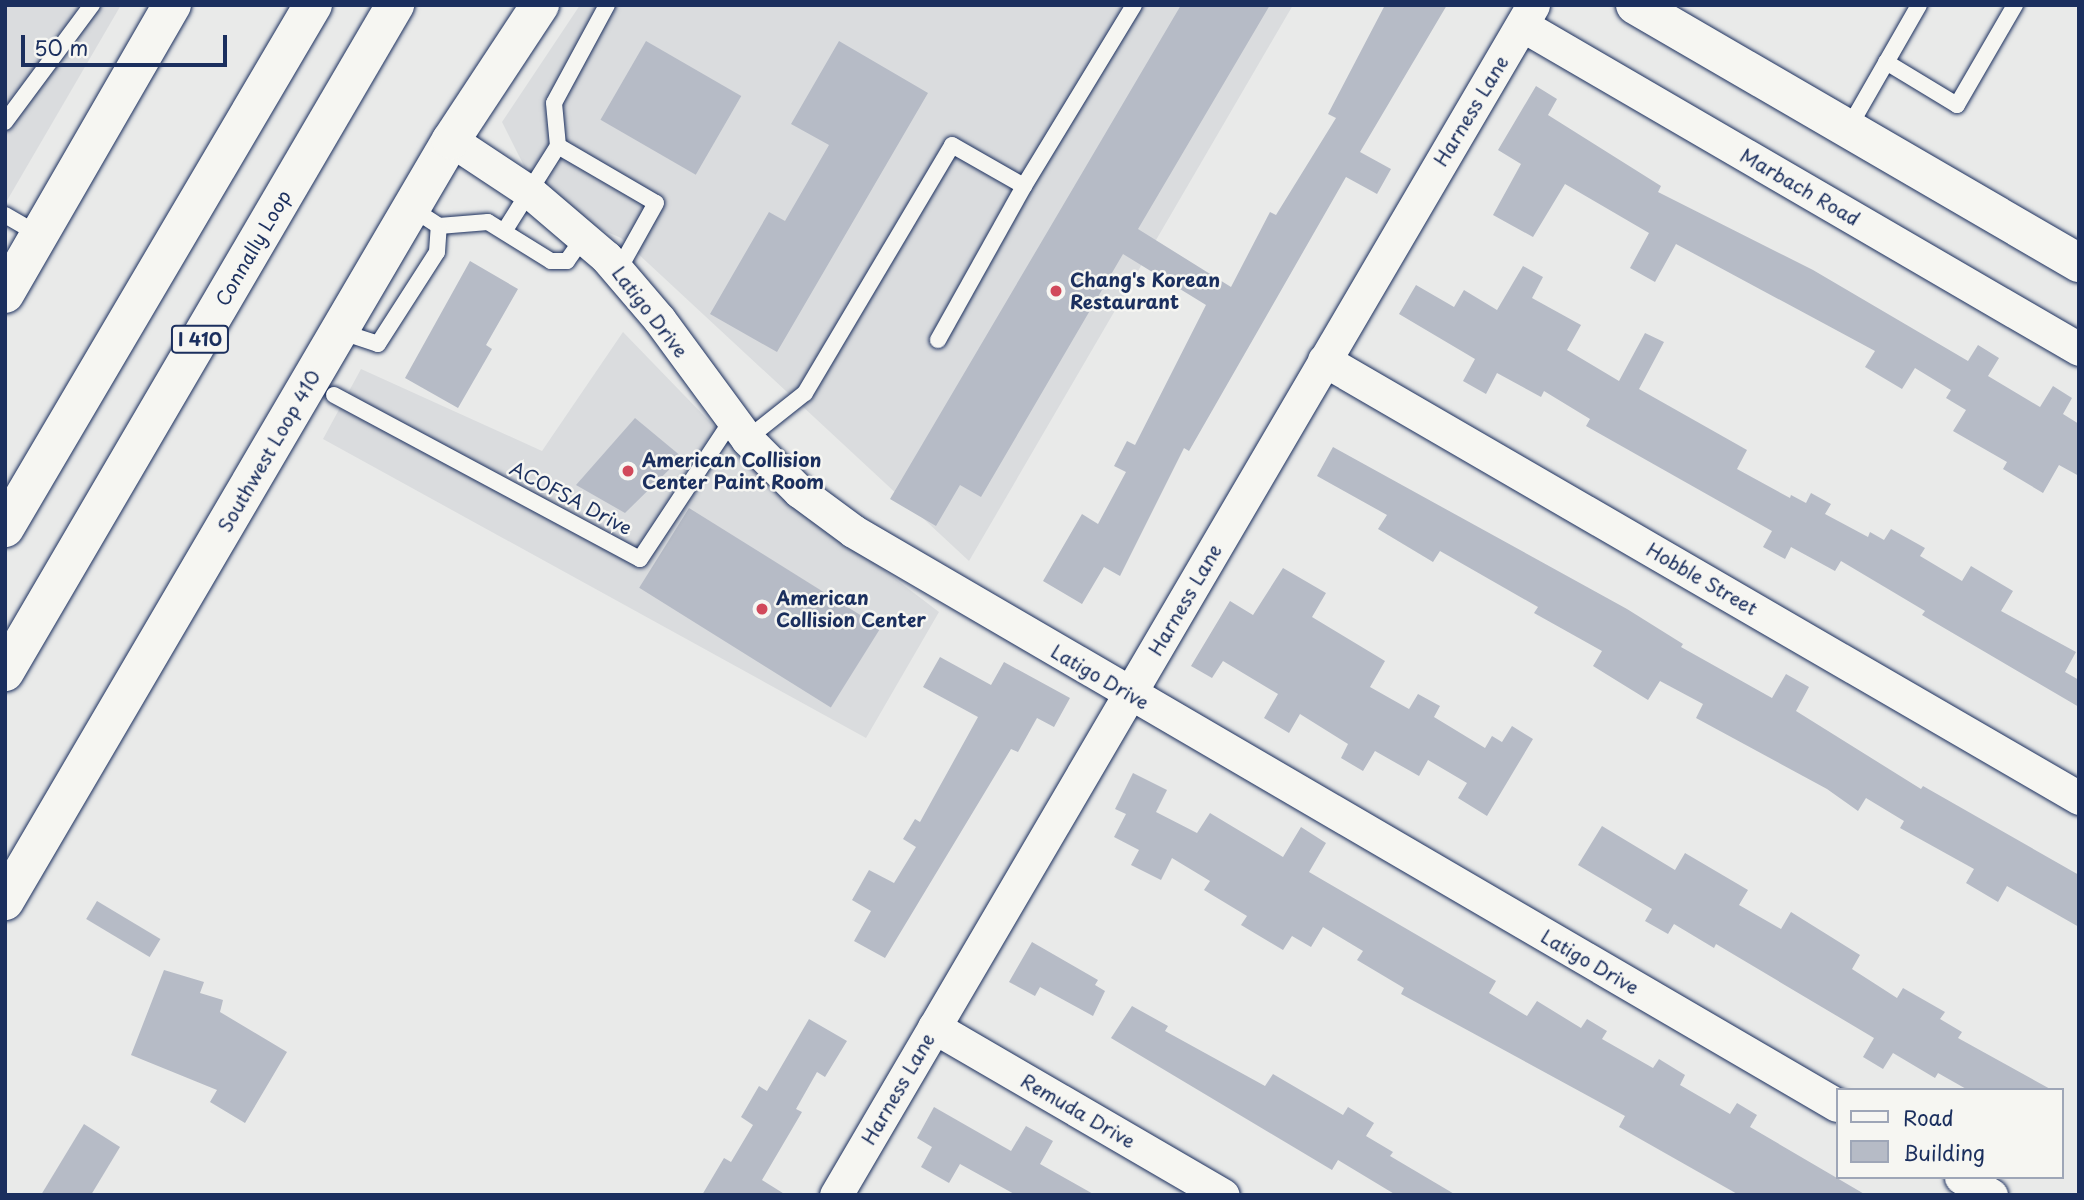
<!DOCTYPE html>
<html>
<head>
<meta charset="utf-8">
<style>
	body { margin:0 }
	#map { position:relative; width:2084px; height:1200px; overflow:hidden; background:#e9eae9; font-family:"Playpen Sans",sans-serif }
	div>[style] { position:absolute }
	.built>* { inset:0; background:#dadcde }
	.building>* { inset:0; background:#b6bbc6; transform-origin:0 0 }
	.roads { filter:drop-shadow(0 0 2px #1b2f5e) drop-shadow(0 0 2px #1b2f5e) }
	.lane>* { height:16px; margin:-8px; padding:0 8px; transform-origin:8px; border-radius:8px; background:#f6f6f2 }
	.street>* { height:33px; margin:-16.5px; padding:0 16.5px; transform-origin:16.5px; border-radius:16.5px; background:#f6f6f2 }
	.secondary>* { height:38px; margin:-19px; padding:0 19px; transform-origin:19px; border-radius:19px; background:#f6f6f2 }
	.highway>* { height:38px; margin:-19px; padding:0 19px; transform-origin:19px; border-radius:19px; background:#f6f6f2 }
	.dots>* { width:19px; height:19px; translate:-50% -50%; box-sizing:border-box; border:4px solid #f6f6f2; border-radius:50% }
	span { translate:-50% -50%; white-space:nowrap; text-align:center; line-height:1.15; -webkit-text-stroke:5px #f6f6f2; paint-order:stroke }
	.shield-label span { padding:2px 5px; background:#f6f6f2; border:2px solid; border-radius:5px; -webkit-text-stroke-width:0 }
	.shield-label { font-size:18px; color:#1b2f5e; font-weight:700 }
	.street-label { font-size:19px; color:#1b2f5e }
	.poi-label { font-size:19px; color:#1b2f5e; font-weight:700 }
	.left { translate:0 -50%; text-align:left }
	.frame { position:absolute; inset:0; border:7px solid #1b2f5e; pointer-events:none }
	.legend { position:absolute; left:1836px; top:1088px; width:228px; height:91px; box-sizing:border-box; background:#f6f6f2; border:2px solid #9ea6b7; margin:0; padding:9px 12px; list-style:none; font-size:21px; color:#1b2f5e }
	.legend li { display:flex; align-items:center; gap:14px; height:35px }
	.legend b { width:35px; border:2px solid #9ea6b7 }
	.scale { position:absolute; left:21px; top:35px; width:206px; height:32px; box-sizing:border-box; border:4px solid #1b2f5e; border-top:0; padding-left:9px; font-size:21px; line-height:24px; white-space:nowrap; color:#1b2f5e; -webkit-text-stroke:5px #f6f6f2; paint-order:stroke }
</style>
</head>
<body>
<div id="map">
	<div class="built">
		<i style="clip-path:polygon(5px 5px,121px 5px,5px 204px)"></i>
		<i style="clip-path:polygon(580px 5px,1293px 5px,969px 561px,621px 238px,543px 204px,502px 122px)"></i>
		<i style="clip-path:polygon(623px 332px,768px 482px,939px 612px,866px 738px,323px 439px,361px 369px,542px 451px)"></i>
	</div>
	<div class="building">
		<i style="clip-path:polygon(1181px 5px,1270px 5px,1138px 229px,1231px 287px,1270px 212px,1276px 215px,1336px 118px,1328px 114px,1385px 5px,1447px 5px,1360px 152px,1391px 169px,1377px 194px,1346px 177px,1189px 451px,1184px 448px,1120px 576px,1104px 567px,1082px 604px,1043px 581px,1082px 514px,1098px 524px,1126px 472px,1114px 466px,1127px 441px,1135px 445px,1206px 305px,1123px 254px,981px 497px,960px 485px,936px 526px,890px 499px)"></i>
		<i style="left:646px;top:41px;width:110px;height:91px;rotate:30deg"></i>
		<i style="clip-path:polygon(839px 41px,928px 93px,777px 352px,710px 314px,769px 212px,785px 221px,829px 145px,791px 124px)"></i>
		<i style="clip-path:polygon(1536px 86px,1557px 99px,1548px 115px,1661px 186px,1658px 192px,1813px 270px,1968px 361px,1978px 345px,1999px 358px,1988px 376px,2040px 407px,2053px 386px,2072px 398px,2063px 414px,2079px 424px,2079px 476px,2059px 465px,2043px 493px,2003px 469px,2007px 462px,1953px 431px,1966px 410px,1946px 398px,1951px 390px,1915px 368px,1902px 389px,1865px 367px,1875px 351px,1676px 244px,1655px 282px,1630px 268px,1649px 233px,1565px 184px,1533px 237px,1493px 215px,1521px 164px,1498px 150px)"></i>
		<i style="clip-path:polygon(470px 261px,518px 289px,486px 345px,492px 349px,458px 408px,405px 378px)"></i>
		<i style="clip-path:polygon(1523px 266px,1543px 277px,1532px 298px,1581px 325px,1567px 350px,1619px 381px,1645px 333px,1664px 342px,1639px 389px,1747px 450px,1737px 469px,1790px 498px,1791px 495px,1806px 503px,1811px 493px,1831px 504px,1825px 514px,1868px 537px,1870px 532px,1884px 540px,1891px 529px,1925px 548px,1920px 556px,1962px 581px,1971px 566px,2013px 591px,2001px 611px,2076px 652px,2065px 672px,2079px 680px,2079px 707px,1922px 615px,1925px 611px,1841px 561px,1835px 571px,1791px 547px,1785px 559px,1763px 547px,1772px 531px,1586px 426px,1590px 419px,1544px 391px,1541px 397px,1497px 373px,1486px 394px,1463px 381px,1475px 359px,1399px 314px,1416px 285px,1454px 307px,1464px 290px,1497px 310px)"></i>
		<i style="clip-path:polygon(635px 418px,682px 457px,625px 513px,576px 485px)"></i>
		<i style="clip-path:polygon(1333px 447px,1627px 609px,1683px 644px,1681px 647px,1772px 698px,1786px 674px,1809px 687px,1796px 711px,1921px 789px,1923px 786px,2079px 875px,2079px 927px,2007px 886px,1998px 902px,1966px 883px,1974px 869px,1900px 828px,1904px 821px,1866px 798px,1858px 811px,1827px 789px,1696px 718px,1703px 704px,1660px 681px,1648px 700px,1593px 666px,1602px 651px,1534px 613px,1538px 607px,1440px 551px,1433px 562px,1378px 529px,1387px 515px,1317px 476px)"></i>
		<i style="left:689px;top:508px;width:226px;height:94px;rotate:32deg"></i>
		<i style="clip-path:polygon(1283px 568px,1326px 593px,1312px 617px,1385px 661px,1370px 687px,1409px 709px,1418px 694px,1440px 706px,1434px 717px,1485px 748px,1492px 736px,1502px 742px,1512px 726px,1533px 739px,1487px 816px,1458px 798px,1467px 783px,1428px 760px,1419px 776px,1375px 751px,1363px 771px,1341px 758px,1348px 744px,1300px 714px,1289px 733px,1264px 718px,1278px 694px,1223px 661px,1212px 678px,1191px 666px,1230px 601px,1253px 615px)"></i>
		<i style="clip-path:polygon(940px 657px,991px 685px,1004px 662px,1070px 698px,1054px 727px,1037px 718px,1018px 752px,1011px 749px,885px 958px,854px 941px,871px 911px,852px 900px,869px 870px,894px 883px,916px 847px,903px 839px,915px 819px,920px 822px,978px 717px,923px 687px)"></i>
		<i style="clip-path:polygon(1133px 773px,1167px 790px,1156px 812px,1197px 833px,1210px 813px,1283px 857px,1301px 827px,1326px 843px,1309px 872px,1496px 981px,1489px 993px,1527px 1016px,1537px 1001px,1581px 1028px,1587px 1019px,1607px 1031px,1602px 1039px,1653px 1068px,1659px 1059px,1685px 1075px,1680px 1085px,1730px 1114px,1737px 1103px,1757px 1115px,1750px 1127px,1866px 1195px,1739px 1195px,1619px 1127px,1625px 1116px,1401px 994px,1404px 988px,1357px 960px,1363px 951px,1323px 927px,1311px 947px,1292px 936px,1283px 950px,1241px 925px,1247px 916px,1204px 890px,1210px 881px,1172px 858px,1161px 880px,1131px 865px,1139px 850px,1114px 837px,1126px 814px,1115px 809px)"></i>
		<i style="clip-path:polygon(1602px 826px,1675px 870px,1685px 853px,1748px 890px,1739px 905px,1781px 929px,1791px 912px,1860px 955px,1852px 969px,1897px 998px,1903px 988px,1945px 1012px,1940px 1019px,1962px 1032px,1958px 1038px,2052px 1090px,1968px 1090px,1938px 1073px,1935px 1078px,1893px 1053px,1883px 1069px,1863px 1057px,1874px 1038px,1716px 944px,1714px 948px,1674px 924px,1668px 934px,1645px 921px,1652px 909px,1578px 865px)"></i>
		<i style="left:97px;top:901px;width:74px;height:21px;rotate:31deg"></i>
		<i style="clip-path:polygon(1032px 942px,1098px 980px,1095px 985px,1105px 991px,1093px 1016px,1040px 987px,1035px 996px,1009px 982px)"></i>
		<i style="clip-path:polygon(164px 970px,204px 982px,200px 993px,223px 1000px,220px 1012px,287px 1052px,245px 1123px,210px 1102px,217px 1090px,131px 1055px)"></i>
		<i style="clip-path:polygon(1132px 1006px,1168px 1026px,1165px 1031px,1265px 1086px,1273px 1074px,1343px 1115px,1348px 1107px,1374px 1123px,1366px 1136px,1393px 1152px,1390px 1156px,1456px 1195px,1396px 1195px,1338px 1160px,1332px 1170px,1111px 1038px)"></i>
		<i style="clip-path:polygon(809px 1019px,847px 1041px,825px 1077px,817px 1072px,796px 1109px,802px 1112px,762px 1180px,786px 1195px,702px 1195px,724px 1158px,731px 1162px,753px 1125px,741px 1117px,759px 1086px,767px 1091px)"></i>
		<i style="clip-path:polygon(934px 1107px,1011px 1151px,1026px 1126px,1053px 1141px,1040px 1164px,1095px 1195px,1016px 1195px,960px 1164px,949px 1183px,921px 1167px,932px 1147px,917px 1138px)"></i>
		<i style="clip-path:polygon(84px 1124px,120px 1147px,91px 1195px,41px 1195px)"></i>
	</div>
	<div class="roads">
		<div class="lane">
			<i style="left:607px;top:5px;width:111px;rotate:118.4deg"></i>
			<i style="left:554px;top:103px;width:43px;rotate:84.7deg"></i>
			<i style="left:558px;top:146px;width:113px;rotate:30.2deg"></i>
			<i style="left:656px;top:203px;width:78px;rotate:119.2deg"></i>
			<i style="left:1886px;top:62px;width:83px;rotate:31.2deg"></i>
			<i style="left:1957px;top:105px;width:116px;rotate:-59.9deg"></i>
			<i style="left:5px;top:122px;width:146px;rotate:-53.4deg"></i>
			<i style="left:1848px;top:129px;width:143px;rotate:-60.2deg"></i>
			<i style="left:5px;top:215px;width:39px;rotate:30deg"></i>
			<i style="left:439px;top:226px;width:49px;rotate:-4.7deg"></i>
			<i style="left:488px;top:222px;width:74px;rotate:31.8deg"></i>
			<i style="left:551px;top:261px;width:16px"></i>
			<i style="left:567px;top:261px;width:29px;rotate:-55deg"></i>
			<i style="left:505px;top:230px;width:99px;rotate:-57.8deg"></i>
			<i style="left:339px;top:331px;width:41px;rotate:18.4deg"></i>
			<i style="left:378px;top:344px;width:109px;rotate:-57.3deg"></i>
			<i style="left:437px;top:252px;width:26px;rotate:-86deg"></i>
			<i style="left:439px;top:226px;width:33px;rotate:-147deg"></i>
			<i style="left:938px;top:340px;width:176px;rotate:-60.8deg"></i>
			<i style="left:334px;top:395px;width:347px;rotate:28.2deg"></i>
			<i style="left:640px;top:559px;width:167px;rotate:-56.5deg"></i>
			<i style="left:747px;top:439px;width:74px;rotate:-38.4deg"></i>
			<i style="left:805px;top:393px;width:288px;rotate:-59.3deg"></i>
			<i style="left:952px;top:145px;width:83px;rotate:29.7deg"></i>
			<i style="left:1024px;top:186px;width:212px;rotate:-58.7deg"></i>
		</div>
		<div class="street">
			<i style="left:1522px;top:25px;width:644px;rotate:30.19deg"></i>
			<i style="left:451px;top:140px;width:96px;rotate:33.5deg"></i>
			<i style="left:531px;top:193px;width:99px;rotate:40.5deg"></i>
			<i style="left:606px;top:257px;width:82px;rotate:49.5deg"></i>
			<i style="left:659px;top:319px;width:149px;rotate:53.7deg"></i>
			<i style="left:747px;top:439px;width:74px;rotate:45deg"></i>
			<i style="left:799px;top:491px;width:67px;rotate:36.5deg"></i>
			<i style="left:853px;top:531px;width:1139px;rotate:30.26deg"></i>
			<i style="left:1324px;top:360px;width:873px;rotate:30.12deg"></i>
			<i style="left:934px;top:1027px;width:334px;rotate:30.2deg"></i>
			<i style="left:1961px;top:1177px;width:35px;rotate:31deg"></i>
			<i style="left:836px;top:1195px;width:1379px;rotate:-59.64deg"></i>
		</div>
		<div class="secondary">
			<i style="left:1635px;top:5px;width:514px;rotate:30.16deg"></i>
			<i style="left:5px;top:294px;width:334px;rotate:-60deg"></i>
			<i style="left:5px;top:901px;width:882px;rotate:-59.63deg"></i>
			<i style="left:451px;top:140px;width:162px;rotate:-56.6deg"></i>
		</div>
		<div class="highway">
			<i style="left:5px;top:528px;width:607px;rotate:-59.51deg"></i>
			<i style="left:5px;top:672px;width:773px;rotate:-59.68deg"></i>
		</div>
	</div>
	<div class="dots">
		<i style="left:1056px;top:291px;background:#d1495b"></i>
		<i style="left:628px;top:471px;background:#d1495b"></i>
		<i style="left:762px;top:609px;background:#d1495b"></i>
	</div>
	<div class="shield-label">
		<span style="left:200px;top:339px">I 410</span>
	</div>
	<div class="street-label">
		<span style="left:1471px;top:111px;rotate:-59deg">Harness Lane</span>
		<span style="left:1800px;top:187px;rotate:30deg">Marbach Road</span>
		<span style="left:253px;top:248px;rotate:-60deg">Connally Loop</span>
		<span style="left:650px;top:312px;rotate:52deg">Latigo Drive</span>
		<span style="left:269px;top:451px;rotate:-60deg">Southwest Loop 410</span>
		<span style="left:571px;top:498px;rotate:28deg">ACOFSA Drive</span>
		<span style="left:1702px;top:579px;rotate:30deg">Hobble Street</span>
		<span style="left:1185px;top:600px;rotate:-60deg">Harness Lane</span>
		<span style="left:1100px;top:677px;rotate:30deg">Latigo Drive</span>
		<span style="left:1590px;top:962px;rotate:30deg">Latigo Drive</span>
		<span style="left:898px;top:1089px;rotate:-60deg">Harness Lane</span>
		<span style="left:1078px;top:1111px;rotate:30deg">Remuda Drive</span>
	</div>
	<div class="poi-label">
		<span class="left" style="left:1070px;top:291px">Chang's Korean<br>Restaurant</span>
		<span class="left" style="left:642px;top:471px">American Collision<br>Center Paint Room</span>
		<span class="left" style="left:776px;top:609px">American<br>Collision Center</span>
	</div>
	<div class="frame"></div>
	<ul class="legend">
	<li><b style="height:9px;background:#f6f6f2"></b>Road</li>
	<li><b style="height:19px;background:#b6bbc6"></b>Building</li>
	</ul>
	<div class="scale">50 m</div>
</div>
</body>
</html>
